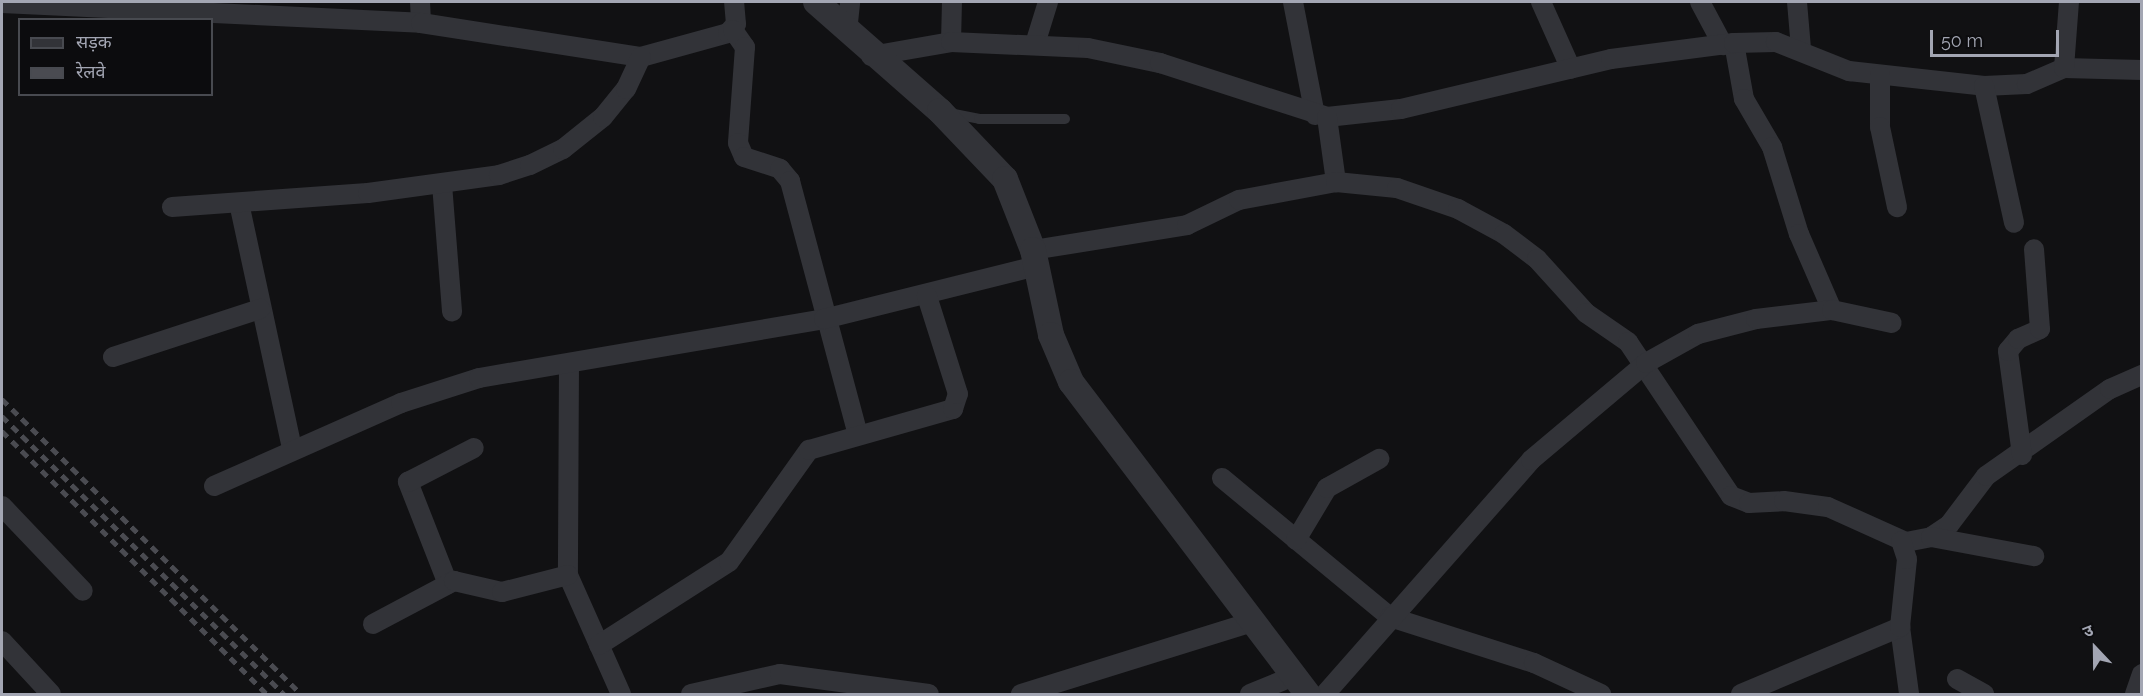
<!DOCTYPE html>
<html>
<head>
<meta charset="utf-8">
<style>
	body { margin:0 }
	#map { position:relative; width:2143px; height:696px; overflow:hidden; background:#111113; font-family:Raleway,"Noto Sans Devanagari",sans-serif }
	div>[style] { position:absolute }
	.service>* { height:10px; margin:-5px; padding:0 5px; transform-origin:5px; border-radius:5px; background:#323338 }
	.minor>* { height:20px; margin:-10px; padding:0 10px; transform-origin:10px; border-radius:10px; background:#323338 }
	.tertiary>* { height:26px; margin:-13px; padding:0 13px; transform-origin:13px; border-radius:13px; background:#323338 }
	.rail>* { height:4.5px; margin-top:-2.25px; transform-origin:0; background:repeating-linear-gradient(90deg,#4a4b51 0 8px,transparent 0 14px) }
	span { translate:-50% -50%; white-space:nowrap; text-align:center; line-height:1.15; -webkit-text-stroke:6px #0c0c0e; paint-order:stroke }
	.frame { position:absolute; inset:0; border:3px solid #a3a6b3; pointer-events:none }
	.legend { position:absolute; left:18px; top:18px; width:195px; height:78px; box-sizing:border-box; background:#0c0c0e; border:2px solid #484a50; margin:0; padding:8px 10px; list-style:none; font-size:18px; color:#a3a6b3 }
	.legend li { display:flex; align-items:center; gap:12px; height:30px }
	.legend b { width:30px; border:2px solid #484a50 }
	.north { position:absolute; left:2065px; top:618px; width:60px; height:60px; -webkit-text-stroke:4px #0c0c0e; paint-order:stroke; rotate:338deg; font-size:16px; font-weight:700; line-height:24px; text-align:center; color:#a3a6b3 }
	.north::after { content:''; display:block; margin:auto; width:21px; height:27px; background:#a3a6b3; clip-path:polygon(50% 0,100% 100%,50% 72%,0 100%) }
	.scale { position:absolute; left:1930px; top:30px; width:129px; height:27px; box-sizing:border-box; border:3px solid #a3a6b3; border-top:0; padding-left:8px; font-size:18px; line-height:21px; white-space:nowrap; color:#a3a6b3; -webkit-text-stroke:4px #0c0c0e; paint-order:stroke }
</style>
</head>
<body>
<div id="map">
	<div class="service">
		<i style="left:949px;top:113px;width:31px;rotate:11deg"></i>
		<i style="left:979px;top:119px;width:86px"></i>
	</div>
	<div class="minor">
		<i style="left:420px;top:2px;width:21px;rotate:87deg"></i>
		<i style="left:1293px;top:2px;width:115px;rotate:79deg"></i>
		<i style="left:1541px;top:2px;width:73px;rotate:65.9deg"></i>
		<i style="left:1700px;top:2px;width:49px;rotate:61.9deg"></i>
		<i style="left:1797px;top:2px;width:47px;rotate:85.1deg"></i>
		<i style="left:2px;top:3px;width:419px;rotate:2.7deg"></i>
		<i style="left:421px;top:23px;width:223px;rotate:8.8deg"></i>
		<i style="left:641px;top:57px;width:90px;rotate:-15.4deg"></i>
		<i style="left:728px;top:33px;width:12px;rotate:-48deg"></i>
		<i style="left:736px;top:24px;width:22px;rotate:-95deg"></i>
		<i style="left:733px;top:30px;width:21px;rotate:55deg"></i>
		<i style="left:745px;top:47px;width:96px;rotate:94.2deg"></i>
		<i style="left:738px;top:143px;width:15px;rotate:67deg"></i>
		<i style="left:744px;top:157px;width:38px;rotate:18deg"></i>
		<i style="left:780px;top:169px;width:16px;rotate:50deg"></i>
		<i style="left:790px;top:181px;width:263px;rotate:75deg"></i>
		<i style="left:847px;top:32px;width:30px;rotate:-84deg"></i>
		<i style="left:951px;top:42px;width:40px;rotate:-88.6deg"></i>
		<i style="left:1734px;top:43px;width:57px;rotate:79.9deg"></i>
		<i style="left:1744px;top:99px;width:56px;rotate:59.7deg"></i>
		<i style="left:1772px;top:147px;width:91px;rotate:72.8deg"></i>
		<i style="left:1799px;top:234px;width:83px;rotate:66.5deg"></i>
		<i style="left:1035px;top:44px;width:44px;rotate:-72.8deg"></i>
		<i style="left:871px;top:56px;width:81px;rotate:-9.9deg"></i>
		<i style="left:951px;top:42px;width:137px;rotate:2.5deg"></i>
		<i style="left:1088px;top:48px;width:74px;rotate:11.8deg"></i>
		<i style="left:1160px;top:63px;width:176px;rotate:17.9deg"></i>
		<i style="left:1327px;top:117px;width:74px;rotate:-6.2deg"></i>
		<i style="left:1401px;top:109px;width:216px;rotate:-13.4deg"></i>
		<i style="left:1611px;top:59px;width:124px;rotate:-7.4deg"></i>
		<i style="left:1734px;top:43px;width:42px;rotate:-1.4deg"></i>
		<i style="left:1776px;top:42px;width:79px;rotate:21.7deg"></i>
		<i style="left:1849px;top:71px;width:136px;rotate:6.3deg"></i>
		<i style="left:1984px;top:86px;width:43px;rotate:-2.7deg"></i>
		<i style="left:2027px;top:84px;width:40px;rotate:-23.4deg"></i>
		<i style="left:2064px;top:68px;width:78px;rotate:1.5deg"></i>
		<i style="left:2064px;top:68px;width:66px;rotate:-85.7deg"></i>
		<i style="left:1880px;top:75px;width:52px;rotate:90deg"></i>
		<i style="left:1880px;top:127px;width:82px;rotate:78deg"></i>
		<i style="left:1984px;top:86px;width:140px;rotate:77.6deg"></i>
		<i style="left:1327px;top:117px;width:66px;rotate:82.1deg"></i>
		<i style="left:442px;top:184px;width:128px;rotate:85.5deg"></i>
		<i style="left:239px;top:203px;width:252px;rotate:77.8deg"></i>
		<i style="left:172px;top:207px;width:196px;rotate:-4.1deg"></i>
		<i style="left:368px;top:193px;width:132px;rotate:-7.8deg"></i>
		<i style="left:499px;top:175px;width:33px;rotate:-18deg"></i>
		<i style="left:530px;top:165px;width:37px;rotate:-26deg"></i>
		<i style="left:563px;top:149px;width:51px;rotate:-38.7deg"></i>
		<i style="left:603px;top:117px;width:36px;rotate:-51deg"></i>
		<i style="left:626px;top:89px;width:35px;rotate:-65deg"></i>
		<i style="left:1033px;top:250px;width:156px;rotate:-9.2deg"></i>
		<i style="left:1187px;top:225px;width:58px;rotate:-25.7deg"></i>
		<i style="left:1239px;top:200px;width:99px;rotate:-10.5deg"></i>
		<i style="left:1336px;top:182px;width:61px;rotate:5.6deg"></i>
		<i style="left:1397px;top:188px;width:65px;rotate:19deg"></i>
		<i style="left:1458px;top:209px;width:52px;rotate:28.5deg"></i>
		<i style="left:1504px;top:234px;width:41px;rotate:37.1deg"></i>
		<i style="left:1537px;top:259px;width:73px;rotate:47.8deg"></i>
		<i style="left:1586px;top:313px;width:51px;rotate:34.6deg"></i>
		<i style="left:1628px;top:342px;width:185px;rotate:56.2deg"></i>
		<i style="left:1731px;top:496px;width:19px;rotate:21deg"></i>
		<i style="left:1749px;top:503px;width:35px;rotate:-3deg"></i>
		<i style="left:1784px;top:501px;width:44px;rotate:7.8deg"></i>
		<i style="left:1828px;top:507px;width:85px;rotate:24.2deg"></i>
		<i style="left:1906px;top:542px;width:25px;rotate:-11deg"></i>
		<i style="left:1931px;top:537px;width:22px;rotate:-34deg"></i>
		<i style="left:1949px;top:525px;width:61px;rotate:-52.9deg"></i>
		<i style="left:1986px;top:476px;width:151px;rotate:-35.1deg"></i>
		<i style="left:2110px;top:389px;width:35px;rotate:-24deg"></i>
		<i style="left:113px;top:357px;width:155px;rotate:-18.1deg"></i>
		<i style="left:569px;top:365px;width:210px;rotate:90.3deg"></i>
		<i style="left:568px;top:575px;width:130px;rotate:66deg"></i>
		<i style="left:2022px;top:455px;width:105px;rotate:-97.7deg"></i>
		<i style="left:2008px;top:351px;width:16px;rotate:-50deg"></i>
		<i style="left:2018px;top:339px;width:24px;rotate:-24deg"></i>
		<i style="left:2040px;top:329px;width:80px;rotate:-94.3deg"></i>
		<i style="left:1222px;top:478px;width:218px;rotate:39.6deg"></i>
		<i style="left:1390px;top:617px;width:151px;rotate:17.7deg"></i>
		<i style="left:1534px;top:663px;width:74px;rotate:24.8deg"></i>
		<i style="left:214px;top:486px;width:205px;rotate:-23.9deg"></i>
		<i style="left:401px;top:403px;width:82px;rotate:-17.8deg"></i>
		<i style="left:479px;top:378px;width:350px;rotate:-9.7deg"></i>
		<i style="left:824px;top:319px;width:219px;rotate:-14deg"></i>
		<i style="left:2px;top:506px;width:117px;rotate:46.4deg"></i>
		<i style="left:1931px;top:537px;width:105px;rotate:10.5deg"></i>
		<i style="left:1296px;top:540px;width:61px;rotate:-59.2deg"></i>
		<i style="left:1327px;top:488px;width:60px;rotate:-29.1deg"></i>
		<i style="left:448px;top:584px;width:110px;rotate:-111.4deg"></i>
		<i style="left:408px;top:482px;width:74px;rotate:-27.3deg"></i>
		<i style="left:373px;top:624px;width:92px;rotate:-28deg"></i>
		<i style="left:454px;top:581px;width:49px;rotate:12.9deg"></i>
		<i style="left:502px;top:592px;width:68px;rotate:-14.4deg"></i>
		<i style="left:1900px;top:627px;width:68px;rotate:82.3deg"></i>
		<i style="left:2px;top:641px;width:72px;rotate:47.2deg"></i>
		<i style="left:599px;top:645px;width:154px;rotate:-32.6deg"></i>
		<i style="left:729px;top:562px;width:138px;rotate:-54.5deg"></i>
		<i style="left:809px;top:450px;width:150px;rotate:-15.9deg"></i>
		<i style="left:953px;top:409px;width:16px;rotate:-72deg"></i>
		<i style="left:958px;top:394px;width:103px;rotate:-107.6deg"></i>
		<i style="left:1957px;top:679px;width:31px;rotate:29deg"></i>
		<i style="left:691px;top:694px;width:91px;rotate:-12.7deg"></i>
		<i style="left:780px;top:674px;width:150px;rotate:7.6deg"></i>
		<i style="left:1021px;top:694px;width:245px;rotate:-17.3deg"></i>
		<i style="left:1250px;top:694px;width:48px;rotate:-22.2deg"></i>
		<i style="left:1325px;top:694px;width:312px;rotate:-48.6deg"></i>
		<i style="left:1531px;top:460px;width:150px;rotate:-40.1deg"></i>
		<i style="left:1646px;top:363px;width:60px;rotate:-29.1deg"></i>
		<i style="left:1698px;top:334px;width:60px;rotate:-14.5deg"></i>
		<i style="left:1756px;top:319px;width:77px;rotate:-6.8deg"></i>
		<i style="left:1832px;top:310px;width:61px;rotate:12.2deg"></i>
		<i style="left:1741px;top:694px;width:173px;rotate:-22.8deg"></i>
		<i style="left:1900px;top:627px;width:68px;rotate:-84.1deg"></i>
		<i style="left:1907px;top:559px;width:19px;rotate:-108deg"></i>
		<i style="left:2135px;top:694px;width:21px;rotate:-71deg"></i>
	</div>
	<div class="tertiary">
		<i style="left:816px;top:2px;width:165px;rotate:41.3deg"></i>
		<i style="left:940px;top:111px;width:94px;rotate:46.3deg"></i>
		<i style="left:1005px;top:179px;width:76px;rotate:68.5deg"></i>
		<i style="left:1033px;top:250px;width:87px;rotate:78deg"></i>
		<i style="left:1051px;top:335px;width:51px;rotate:66.9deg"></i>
		<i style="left:1071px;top:382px;width:392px;rotate:52.8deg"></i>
	</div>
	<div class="rail">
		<i style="left:2px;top:399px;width:420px;rotate:44.6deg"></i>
		<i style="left:2px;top:416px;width:396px;rotate:44.6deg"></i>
		<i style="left:2px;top:431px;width:373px;rotate:44.8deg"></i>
	</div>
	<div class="frame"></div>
	<ul class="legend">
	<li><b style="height:8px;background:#323338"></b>सड़क</li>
	<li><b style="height:8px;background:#4a4b51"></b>रेलवे</li>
	</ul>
	<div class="north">उ</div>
	<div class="scale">50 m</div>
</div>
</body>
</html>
